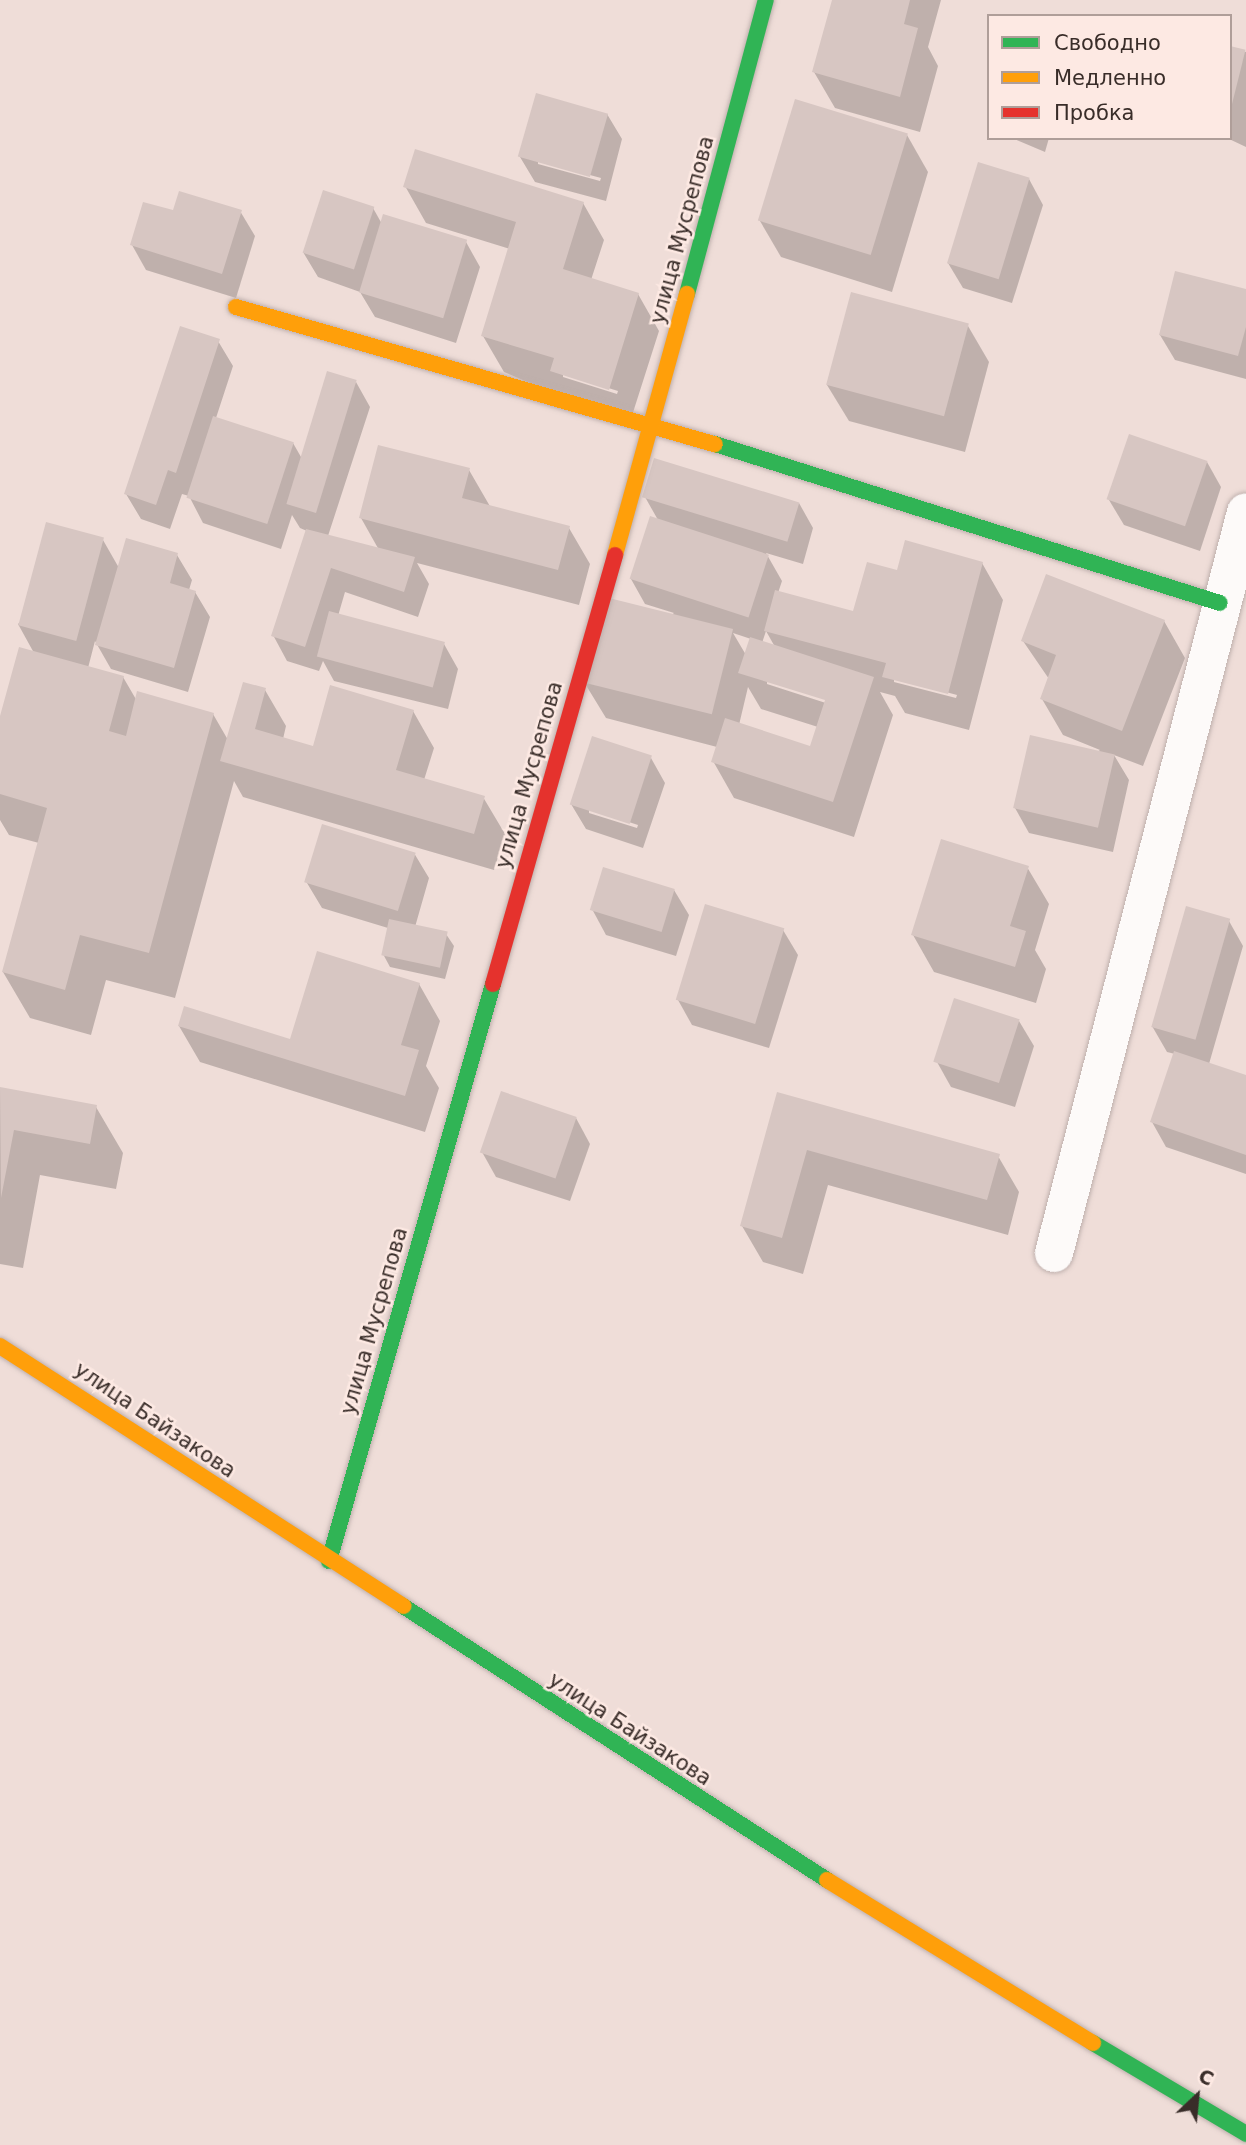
<!DOCTYPE html>
<html>
<head>
<meta charset="utf-8">
<style>
	body { margin:0 }
	#map { position:relative; width:1246px; height:2145px; overflow:hidden; background:#efddd8; font-family:"DejaVu Sans",sans-serif }
	div>[style] { position:absolute }
	.shadow>* { inset:0; background:#0003 }
	.building>* { inset:0; background:#d7c6c2; transform-origin:0 0 }
	.roads { filter:drop-shadow(0 0 2px #bfb0ad) drop-shadow(0 0 2px #bfb0ad) }
	.street>* { height:38px; margin:-19px; padding:0 19px; transform-origin:19px; border-radius:19px; background:#fdfaf9 }
	.fast>* { height:16px; margin:-8px; padding:0 8px; transform-origin:8px; border-radius:8px; background:#30b455 }
	.slow>* { height:16px; margin:-8px; padding:0 8px; transform-origin:8px; border-radius:8px; background:#ff9f0a }
	.jam>* { height:16px; margin:-8px; padding:0 8px; transform-origin:8px; border-radius:8px; background:#e5322d }
	span { translate:-50% -50%; white-space:nowrap; text-align:center; line-height:1.15; -webkit-text-stroke:5px #fde9e3; paint-order:stroke }
	.street-label { font-size:21px; color:#392d29 }
	.legend { position:absolute; left:987px; top:14px; width:245px; height:126px; box-sizing:border-box; background:#fde9e3; border:2px solid #af9e99; margin:0; padding:9px 12px; list-style:none; font-size:21px; color:#392d29 }
	.legend li { display:flex; align-items:center; gap:14px; height:35px }
	.legend b { width:35px; border:2px solid #af9e99 }
	.north { position:absolute; left:1162px; top:2061px; width:70px; height:70px; -webkit-text-stroke:5px #fde9e3; paint-order:stroke; rotate:26deg; font-size:19px; font-weight:700; line-height:28px; text-align:center; color:#392d29 }
	.north::after { content:''; display:block; margin:auto; width:24px; height:32px; background:#392d29; clip-path:polygon(50% 0,100% 100%,50% 72%,0 100%) }
</style>
</head>
<body>
<div id="map">
	<div class="shadow">
		<i style="clip-path:polygon(834px 0,941px 0,928px 47px,938px 66px,920px 132px,835px 108px,814px 72px)"></i>
		<i style="clip-path:polygon(1230px 48px,1246px 52px,1246px 147px,1227px 138px)"></i>
		<i style="clip-path:polygon(evenodd,607px 114px,622px 139px,606px 201px,535px 182px,520px 157px,607px 114px,538px 161px,601px 178px,600px 181px,538px 164px,538px 161px)"></i>
		<i style="clip-path:polygon(907px 135px,928px 172px,892px 292px,781px 257px,760px 221px)"></i>
		<i style="clip-path:polygon(1012px 138px,1049px 138px,1045px 152px)"></i>
		<i style="clip-path:polygon(1029px 179px,1043px 205px,1012px 303px,963px 288px,948px 263px)"></i>
		<i style="clip-path:polygon(evenodd,405px 186px,583px 203px,604px 240px,591px 280px,638px 294px,659px 331px,629px 425px,504px 372px,483px 336px,510px 249px,426px 223px,405px 186px,563px 374px,618px 391px,617px 394px,563px 377px,563px 374px)"></i>
		<i style="clip-path:polygon(373px 208px,382px 224px,466px 242px,480px 267px,456px 343px,375px 317px,360px 292px,318px 277px,303px 252px)"></i>
		<i style="clip-path:polygon(240px 211px,255px 236px,236px 298px,146px 270px,132px 245px,175px 213px)"></i>
		<i style="clip-path:polygon(1246px 291px,1246px 379px,1175px 360px,1160px 335px)"></i>
		<i style="clip-path:polygon(968px 326px,989px 362px,965px 452px,849px 421px,827px 385px)"></i>
		<i style="clip-path:polygon(218px 341px,233px 366px,216px 418px,293px 443px,301px 457px,356px 382px,370px 407px,328px 536px,379px 550px,361px 518px,469px 470px,491px 508px,569px 528px,590px 564px,579px 605px,417px 563px,429px 584px,418px 617px,345px 592px,338px 616px,444px 644px,458px 669px,448px 709px,334px 681px,323px 661px,319px 671px,287px 661px,273px 635px,307px 531px,300px 528px,292px 515px,281px 549px,203px 523px,189px 496px,182px 494px,170px 529px,141px 519px,126px 494px)"></i>
		<i style="clip-path:polygon(1207px 462px,1221px 487px,1200px 551px,1124px 525px,1109px 500px)"></i>
		<i style="clip-path:polygon(evenodd,645px 497px,799px 503px,813px 528px,803px 564px,766px 553px,782px 581px,778px 593px,854px 613px,982px 563px,1003px 600px,969px 730px,905px 713px,895px 696px,880px 692px,893px 715px,854px 837px,734px 798px,713px 761px,717px 747px,606px 718px,584px 682px,674px 613px,645px 604px,631px 579px,658px 520px,645px 497px,766px 631px,775px 647px,762px 643px,766px 631px,645px 497px,733px 633px,751px 639px,746px 655px,733px 633px,645px 497px,894px 678px,957px 695px,956px 698px,894px 682px,894px 678px,645px 497px,767px 680px,833px 701px,832px 705px,767px 684px,767px 680px,645px 497px,748px 687px,761px 709px,818px 727px,811px 749px,739px 725px,748px 687px)"></i>
		<i style="clip-path:polygon(103px 540px,119px 568px,177px 555px,192px 580px,189px 590px,195px 592px,210px 617px,188px 692px,111px 669px,95px 641px,88px 668px,123px 677px,137px 701px,213px 714px,228px 740px,265px 690px,286px 726px,283px 739px,314px 749px,413px 711px,434px 748px,424px 780px,483px 797px,505px 834px,494px 870px,243px 797px,234px 781px,175px 998px,106px 980px,91px 1035px,30px 1018px,3px 972px,39px 843px,9px 835px,0 820px,0 723px,34px 653px,18px 624px)"></i>
		<i style="clip-path:polygon(1164px 621px,1185px 658px,1143px 766px,1114px 755px,1129px 780px,1113px 852px,1029px 833px,1015px 808px,1100px 750px,1063px 735px,1042px 699px,1049px 679px,1023px 641px)"></i>
		<i style="clip-path:polygon(evenodd,651px 758px,665px 783px,643px 848px,586px 829px,571px 804px,651px 758px,589px 809px,638px 825px,637px 828px,589px 813px,589px 809px)"></i>
		<i style="clip-path:polygon(414px 853px,429px 878px,415px 927px,446px 934px,454px 946px,445px 979px,390px 967px,383px 954px,388px 928px,322px 908px,307px 883px)"></i>
		<i style="clip-path:polygon(1027px 867px,1049px 904px,1035px 950px,1046px 969px,1036px 1003px,934px 972px,913px 935px)"></i>
		<i style="clip-path:polygon(674px 890px,689px 915px,676px 956px,606px 935px,592px 909px)"></i>
		<i style="clip-path:polygon(1229px 921px,1243px 946px,1209px 1064px,1246px 1077px,1246px 1174px,1166px 1147px,1152px 1122px,1175px 1054px,1167px 1052px,1152px 1026px)"></i>
		<i style="clip-path:polygon(783px 930px,798px 955px,769px 1048px,692px 1025px,678px 1000px)"></i>
		<i style="clip-path:polygon(419px 984px,440px 1021px,426px 1066px,439px 1088px,425px 1132px,200px 1062px,179px 1026px,291px 1041px)"></i>
		<i style="clip-path:polygon(1019px 1021px,1034px 1046px,1015px 1107px,951px 1087px,937px 1062px)"></i>
		<i style="clip-path:polygon(0 1089px,96px 1107px,123px 1153px,116px 1189px,40px 1175px,23px 1268px,0 1264px)"></i>
		<i style="clip-path:polygon(778px 1094px,998px 1156px,1019px 1192px,1008px 1235px,828px 1185px,803px 1274px,763px 1262px,742px 1226px)"></i>
		<i style="clip-path:polygon(576px 1118px,590px 1144px,570px 1201px,496px 1177px,482px 1152px)"></i>
	</div>
	<div class="building">
		<i style="clip-path:polygon(832px 0,910px 0,904px 24px,918px 28px,900px 97px,812px 72px)"></i>
		<i style="left:1230px;top:46px;width:16px;height:76px;rotate:14deg"></i>
		<i style="left:536px;top:93px;width:75px;height:66px;rotate:16deg"></i>
		<i style="left:795px;top:99px;width:118px;height:127px;rotate:17deg"></i>
		<i style="clip-path:polygon(415px 149px,584px 202px,563px 269px,639px 293px,609px 390px,550px 371px,554px 358px,481px 336px,516px 222px,403px 187px)"></i>
		<i style="left:978px;top:162px;width:54px;height:106px;rotate:17deg"></i>
		<i style="left:323px;top:190px;width:54px;height:66px;rotate:18deg"></i>
		<i style="clip-path:polygon(179px 191px,242px 210px,222px 274px,130px 245px,143px 202px,173px 210px)"></i>
		<i style="left:383px;top:214px;width:88px;height:82px;rotate:17deg"></i>
		<i style="clip-path:polygon(1175px 271px,1246px 289px,1246px 327px,1238px 356px,1159px 335px)"></i>
		<i style="left:851px;top:292px;width:122px;height:96px;rotate:15deg"></i>
		<i style="clip-path:polygon(180px 326px,220px 339px,176px 473px,168px 470px,156px 505px,124px 494px)"></i>
		<i style="left:327px;top:371px;width:31px;height:139px;rotate:17deg"></i>
		<i style="left:213px;top:416px;width:85px;height:86px;rotate:18deg"></i>
		<i style="left:1129px;top:434px;width:83px;height:69px;rotate:19deg"></i>
		<i style="clip-path:polygon(378px 445px,470px 468px,462px 498px,570px 526px,558px 570px,359px 518px)"></i>
		<i style="left:654px;top:458px;width:152px;height:41px;rotate:17deg"></i>
		<i style="left:650px;top:516px;width:125px;height:66px;rotate:18deg"></i>
		<i style="left:46px;top:522px;width:60px;height:107px;rotate:15deg"></i>
		<i style="clip-path:polygon(306px 529px,415px 557px,404px 592px,331px 568px,305px 647px,271px 636px)"></i>
		<i style="clip-path:polygon(126px 538px,178px 553px,170px 583px,196px 591px,174px 668px,95px 645px)"></i>
		<i style="clip-path:polygon(905px 540px,983px 562px,948px 694px,882px 677px,886px 663px,764px 631px,775px 590px,853px 611px,867px 562px,897px 570px)"></i>
		<i style="clip-path:polygon(1046px 574px,1165px 620px,1122px 731px,1040px 699px,1056px 655px,1021px 641px)"></i>
		<i style="left:605px;top:597px;width:132px;height:88px;rotate:14deg"></i>
		<i style="left:329px;top:611px;width:120px;height:47px;rotate:15deg"></i>
		<i style="clip-path:polygon(750px 637px,874px 677px,833px 802px,711px 762px,725px 718px,810px 746px,825px 700px,738px 673px)"></i>
		<i style="clip-path:polygon(19px 647px,124px 676px,109px 731px,126px 736px,137px 691px,214px 713px,149px 953px,80px 935px,65px 990px,2px 972px,47px 808px,0 794px,0 716px)"></i>
		<i style="clip-path:polygon(243px 682px,266px 688px,255px 729px,313px 746px,330px 685px,414px 710px,396px 770px,485px 796px,474px 834px,220px 761px)"></i>
		<i style="left:1030px;top:735px;width:87px;height:75px;rotate:13deg"></i>
		<i style="left:592px;top:736px;width:63px;height:72px;rotate:18deg"></i>
		<i style="left:322px;top:824px;width:98px;height:61px;rotate:17deg"></i>
		<i style="clip-path:polygon(941px 839px,1029px 866px,1010px 926px,1026px 931px,1015px 967px,911px 935px)"></i>
		<i style="left:603px;top:867px;width:75px;height:45px;rotate:17deg"></i>
		<i style="left:705px;top:904px;width:83px;height:100px;rotate:17deg"></i>
		<i style="left:1186px;top:906px;width:46px;height:126px;rotate:16deg"></i>
		<i style="left:389px;top:919px;width:60px;height:37px;rotate:12deg"></i>
		<i style="clip-path:polygon(317px 951px,420px 983px,401px 1045px,419px 1050px,405px 1096px,178px 1026px,184px 1006px,290px 1039px)"></i>
		<i style="left:954px;top:998px;width:69px;height:67px;rotate:18deg"></i>
		<i style="clip-path:polygon(1174px 1051px,1246px 1075px,1246px 1155px,1150px 1122px)"></i>
		<i style="clip-path:polygon(0 1087px,97px 1105px,90px 1144px,14px 1130px,1px 1198px)"></i>
		<i style="left:501px;top:1091px;width:80px;height:65px;rotate:19deg"></i>
		<i style="clip-path:polygon(777px 1092px,1000px 1154px,987px 1200px,807px 1150px,782px 1238px,740px 1226px)"></i>
	</div>
	<div class="roads">
		<div class="street">
			<i style="left:1054px;top:1253px;width:765px;rotate:-75.47deg"></i>
		</div>
		<div class="fast">
			<i style="left:687px;top:294px;width:304px;rotate:-75deg"></i>
			<i style="left:715px;top:444px;width:529px;rotate:17.48deg"></i>
			<i style="left:329px;top:1561px;width:600px;rotate:-74.13deg"></i>
			<i style="left:403px;top:1606px;width:505px;rotate:32.87deg"></i>
			<i style="left:1093px;top:2043px;width:178px;rotate:30.7deg"></i>
		</div>
		<div class="slow">
			<i style="left:236px;top:307px;width:498px;rotate:16deg"></i>
			<i style="left:615px;top:555px;width:271px;rotate:-74.6deg"></i>
			<i style="left:0;top:1346px;width:480px;rotate:32.8deg"></i>
			<i style="left:827px;top:1880px;width:312px;rotate:31.5deg"></i>
		</div>
		<div class="jam">
			<i style="left:493px;top:984px;width:446px;rotate:-74.1deg"></i>
		</div>
	</div>
	<div class="street-label">
		<span style="left:682px;top:230px;rotate:-75deg">улица Мусрепова</span>
		<span style="left:529px;top:775px;rotate:-74deg">улица Мусрепова</span>
		<span style="left:374px;top:1321px;rotate:-74deg">улица Мусрепова</span>
		<span style="left:155px;top:1420px;rotate:34deg">улица Байзакова</span>
		<span style="left:630px;top:1729px;rotate:33deg">улица Байзакова</span>
	</div>
	<ul class="legend">
	<li><b style="height:9px;background:#30b455"></b>Свободно</li>
	<li><b style="height:9px;background:#ff9f0a"></b>Медленно</li>
	<li><b style="height:9px;background:#e5322d"></b>Пробка</li>
	</ul>
	<div class="north">С</div>
</div>
</body>
</html>
